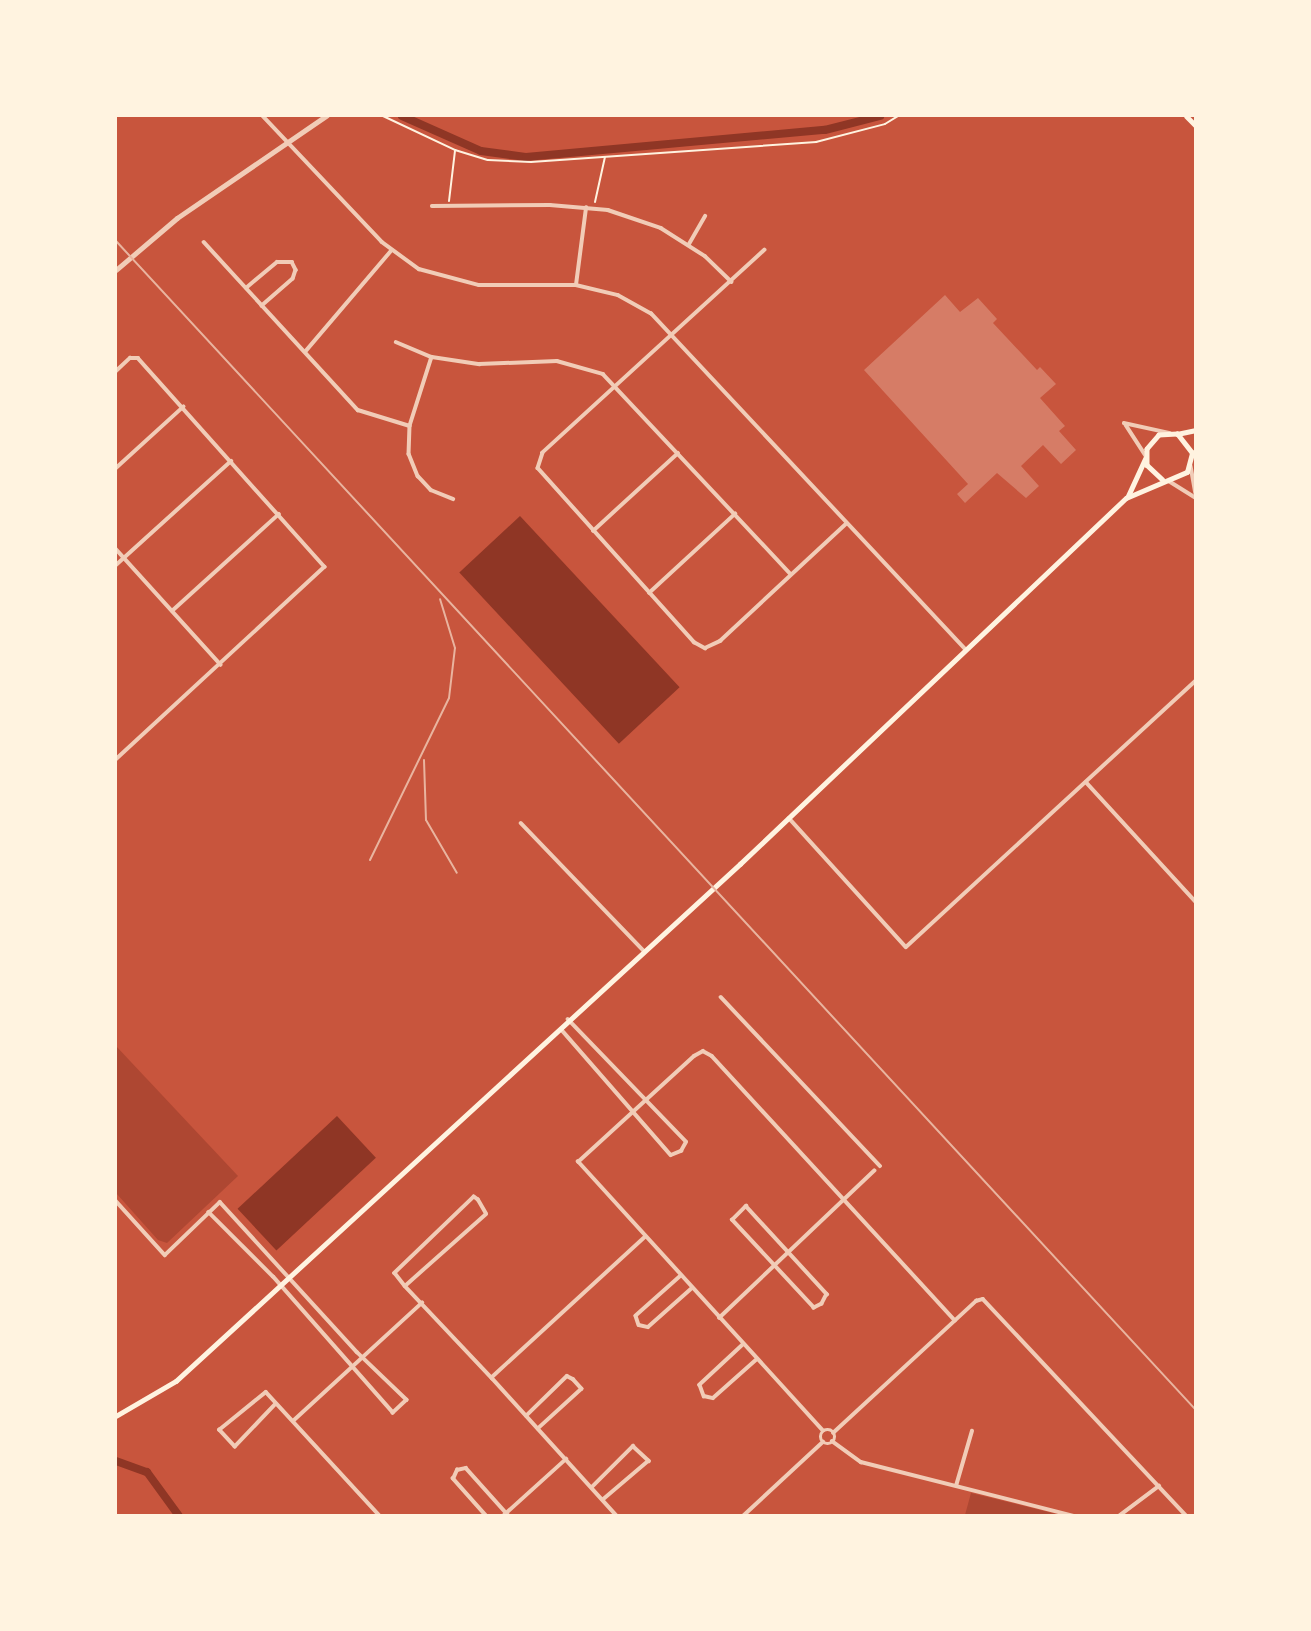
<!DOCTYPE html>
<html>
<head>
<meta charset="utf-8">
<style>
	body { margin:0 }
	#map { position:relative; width:1311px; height:1631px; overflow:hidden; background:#c8553d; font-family:Commissioner,sans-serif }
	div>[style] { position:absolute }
	.green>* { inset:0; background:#ae4732 }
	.water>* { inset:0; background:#8f3625; transform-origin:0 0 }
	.canal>* { height:8px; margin:-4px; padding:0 4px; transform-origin:4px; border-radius:4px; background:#8f3625 }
	.building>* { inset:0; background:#d67c66 }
	.path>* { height:2px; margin:-1px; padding:0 1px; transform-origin:1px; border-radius:1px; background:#fff3e0 }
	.minor>* { height:3.5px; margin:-1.75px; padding:0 1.75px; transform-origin:1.75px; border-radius:1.75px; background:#f1ccb7 }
	.minor>.ring { margin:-1.75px; padding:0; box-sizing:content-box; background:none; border:3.5px solid #f1ccb7; border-radius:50% }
	.tertiary>* { height:4.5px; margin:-2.25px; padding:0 2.25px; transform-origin:2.25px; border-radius:2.25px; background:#f1ccb7 }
	.secondary>* { height:4.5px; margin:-2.25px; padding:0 2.25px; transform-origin:2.25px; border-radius:2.25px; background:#fff3e0 }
	.trunk>* { height:5px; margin:-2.5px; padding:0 2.5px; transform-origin:2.5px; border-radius:2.5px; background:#fff3e0 }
	.rail>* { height:2px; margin:-1px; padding:0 1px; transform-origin:1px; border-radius:1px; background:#e9b49f }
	span { translate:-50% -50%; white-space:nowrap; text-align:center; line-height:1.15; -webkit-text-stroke:5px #fff3e0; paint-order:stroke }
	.frame { position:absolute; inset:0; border:117px solid #fff3e0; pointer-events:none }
</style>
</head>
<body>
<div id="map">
	<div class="green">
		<i style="clip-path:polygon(116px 1046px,238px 1176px,167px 1243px,158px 1240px,116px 1193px)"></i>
		<i style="clip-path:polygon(971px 1493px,1060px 1515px,965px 1515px)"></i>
	</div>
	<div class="water">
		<i style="left:520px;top:516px;width:234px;height:83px;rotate:47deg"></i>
		<i style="left:337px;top:1116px;width:57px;height:136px;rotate:47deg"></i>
	</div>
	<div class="canal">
		<i style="left:402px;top:116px;width:86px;rotate:23.9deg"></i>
		<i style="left:481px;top:151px;width:45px;rotate:7.6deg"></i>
		<i style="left:526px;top:157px;width:300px;rotate:-5.2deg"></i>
		<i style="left:825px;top:130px;width:57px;rotate:-14.3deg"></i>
		<i style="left:116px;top:1461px;width:33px;rotate:20deg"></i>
		<i style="left:147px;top:1472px;width:54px;rotate:54deg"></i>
	</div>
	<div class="building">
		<i style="clip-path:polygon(945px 295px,960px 312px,978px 298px,997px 319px,993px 323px,1037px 370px,1040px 367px,1056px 384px,1040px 398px,1065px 426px,1059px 431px,1076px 450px,1061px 464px,1043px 445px,1021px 466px,1039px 486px,1026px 498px,997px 473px,965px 503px,957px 494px,968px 484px,864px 370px)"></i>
	</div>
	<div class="path">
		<i style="left:383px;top:116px;width:80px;rotate:25.3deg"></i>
		<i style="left:455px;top:150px;width:34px;rotate:17deg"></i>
		<i style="left:488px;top:160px;width:43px;rotate:2.7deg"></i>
		<i style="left:531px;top:162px;width:286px;rotate:-4deg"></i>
		<i style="left:816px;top:142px;width:71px;rotate:-14.6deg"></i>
		<i style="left:885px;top:124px;width:15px;rotate:-32deg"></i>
		<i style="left:449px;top:201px;width:50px;rotate:-83.2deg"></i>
		<i style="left:595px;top:202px;width:46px;rotate:-77.5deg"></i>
	</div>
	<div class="minor">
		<i style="left:263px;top:116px;width:173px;rotate:46.6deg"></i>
		<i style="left:382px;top:242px;width:46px;rotate:36.1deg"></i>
		<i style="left:419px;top:269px;width:62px;rotate:14.9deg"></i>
		<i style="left:479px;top:285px;width:97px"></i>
		<i style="left:576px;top:285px;width:43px;rotate:13.4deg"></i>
		<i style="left:618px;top:295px;width:38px;rotate:29deg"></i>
		<i style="left:651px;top:313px;width:461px;rotate:46.9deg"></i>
		<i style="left:432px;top:206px;width:118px;rotate:-0.5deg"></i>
		<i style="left:550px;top:205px;width:58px;rotate:4.9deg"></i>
		<i style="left:608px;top:210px;width:56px;rotate:18.8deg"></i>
		<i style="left:661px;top:228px;width:52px;rotate:32.5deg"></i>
		<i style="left:705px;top:256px;width:37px;rotate:44deg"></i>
		<i style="left:204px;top:242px;width:228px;rotate:47.5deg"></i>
		<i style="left:358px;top:410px;width:54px;rotate:17.1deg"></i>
		<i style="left:689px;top:244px;width:32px;rotate:-60deg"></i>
		<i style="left:765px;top:250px;width:301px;rotate:137.6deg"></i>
		<i style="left:543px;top:453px;width:16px;rotate:108deg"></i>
		<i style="left:538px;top:468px;width:234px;rotate:48.1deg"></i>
		<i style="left:694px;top:642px;width:13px;rotate:29deg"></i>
		<i style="left:705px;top:648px;width:17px;rotate:-25deg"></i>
		<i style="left:720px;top:641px;width:172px;rotate:-42.9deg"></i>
		<i style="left:576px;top:285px;width:78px;rotate:-82.6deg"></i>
		<i style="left:246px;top:288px;width:40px;rotate:-40deg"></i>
		<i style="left:277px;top:262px;width:15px"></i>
		<i style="left:292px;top:262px;width:9px;rotate:63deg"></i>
		<i style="left:296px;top:270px;width:9px;rotate:108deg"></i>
		<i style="left:293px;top:279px;width:41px;rotate:138.9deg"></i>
		<i style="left:396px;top:342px;width:39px;rotate:23deg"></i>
		<i style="left:432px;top:357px;width:48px;rotate:8.5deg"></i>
		<i style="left:479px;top:364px;width:78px;rotate:-2.2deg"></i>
		<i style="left:557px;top:361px;width:48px;rotate:15.8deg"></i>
		<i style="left:603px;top:374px;width:274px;rotate:46.8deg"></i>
		<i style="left:305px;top:352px;width:133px;rotate:-49.6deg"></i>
		<i style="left:432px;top:357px;width:72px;rotate:107.7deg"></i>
		<i style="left:410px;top:426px;width:28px;rotate:92deg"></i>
		<i style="left:409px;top:454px;width:24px;rotate:68deg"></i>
		<i style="left:418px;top:476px;width:19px;rotate:47deg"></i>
		<i style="left:431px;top:490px;width:24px;rotate:22deg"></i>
		<i style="left:116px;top:371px;width:19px;rotate:-43deg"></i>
		<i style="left:130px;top:358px;width:8px"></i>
		<i style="left:138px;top:358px;width:280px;rotate:48.2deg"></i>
		<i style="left:325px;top:567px;width:284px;rotate:137.3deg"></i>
		<i style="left:1124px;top:423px;width:47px;rotate:12.3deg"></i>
		<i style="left:1126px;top:425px;width:37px;rotate:57deg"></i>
		<i style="left:1191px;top:466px;width:27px;rotate:80deg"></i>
		<i style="left:116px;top:468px;width:91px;rotate:-42.3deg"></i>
		<i style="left:1169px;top:481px;width:32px;rotate:32deg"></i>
		<i style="left:593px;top:531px;width:115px;rotate:-42.5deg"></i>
		<i style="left:116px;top:549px;width:156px;rotate:47.8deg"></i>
		<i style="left:116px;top:565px;width:155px;rotate:-42.1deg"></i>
		<i style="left:649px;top:593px;width:117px;rotate:-42.6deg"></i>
		<i style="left:172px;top:611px;width:144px;rotate:-42.2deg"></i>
		<i style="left:1086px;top:782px;width:163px;rotate:47.5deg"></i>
		<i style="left:789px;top:818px;width:174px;rotate:47.8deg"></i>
		<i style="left:906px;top:947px;width:394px;rotate:-42.6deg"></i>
		<i style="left:521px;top:823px;width:178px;rotate:46.1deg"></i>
		<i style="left:721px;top:997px;width:232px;rotate:46.7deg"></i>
		<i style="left:561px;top:1029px;width:167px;rotate:48.9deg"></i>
		<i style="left:671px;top:1155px;width:11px;rotate:-22deg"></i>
		<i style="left:681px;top:1151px;width:10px;rotate:-61deg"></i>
		<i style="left:686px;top:1142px;width:170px;rotate:-134deg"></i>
		<i style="left:116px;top:1201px;width:73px;rotate:47.8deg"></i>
		<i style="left:165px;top:1255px;width:76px;rotate:-43.9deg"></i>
		<i style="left:220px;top:1202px;width:203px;rotate:47.6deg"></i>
		<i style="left:357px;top:1352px;width:69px;rotate:43.8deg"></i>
		<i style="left:407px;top:1400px;width:19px;rotate:137deg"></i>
		<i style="left:393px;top:1413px;width:181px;rotate:-131.4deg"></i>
		<i style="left:273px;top:1277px;width:91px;rotate:-135deg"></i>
		<i style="left:746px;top:1206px;width:120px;rotate:47.4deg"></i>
		<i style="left:827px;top:1294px;width:11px;rotate:117deg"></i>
		<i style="left:822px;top:1304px;width:9px;rotate:153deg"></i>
		<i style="left:814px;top:1308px;width:120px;rotate:-133deg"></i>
		<i style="left:732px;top:1220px;width:20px;rotate:-45deg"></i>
		<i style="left:681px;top:1276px;width:60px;rotate:138.4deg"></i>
		<i style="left:636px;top:1316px;width:9px;rotate:72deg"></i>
		<i style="left:639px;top:1325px;width:9px;rotate:13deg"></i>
		<i style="left:648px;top:1327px;width:59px;rotate:-41.6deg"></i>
		<i style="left:405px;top:1286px;width:108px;rotate:-41.6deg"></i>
		<i style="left:486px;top:1214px;width:16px;rotate:-120deg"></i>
		<i style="left:478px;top:1200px;width:5px;rotate:-143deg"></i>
		<i style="left:474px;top:1197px;width:110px;rotate:136.1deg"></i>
		<i style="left:395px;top:1273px;width:16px;rotate:52deg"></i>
		<i style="left:405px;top:1286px;width:127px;rotate:46.6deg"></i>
		<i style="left:492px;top:1378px;width:186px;rotate:47.8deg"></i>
		<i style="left:719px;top:1318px;width:214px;rotate:-43.5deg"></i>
		<i style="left:743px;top:1345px;width:59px;rotate:137.1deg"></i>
		<i style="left:700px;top:1385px;width:12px;rotate:70deg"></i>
		<i style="left:704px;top:1396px;width:9px;rotate:13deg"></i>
		<i style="left:713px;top:1398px;width:57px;rotate:-41.5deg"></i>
		<i style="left:492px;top:1377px;width:207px;rotate:-42.5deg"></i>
		<i style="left:276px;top:1404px;width:59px;rotate:133.6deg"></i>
		<i style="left:235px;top:1447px;width:23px;rotate:-133deg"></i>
		<i style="left:219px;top:1430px;width:60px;rotate:-39deg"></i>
		<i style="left:266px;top:1392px;width:168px;rotate:47.4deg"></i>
		<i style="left:526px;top:1416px;width:57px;rotate:-44.3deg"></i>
		<i style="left:567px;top:1376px;width:7px;rotate:27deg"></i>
		<i style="left:573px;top:1379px;width:13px;rotate:48deg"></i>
		<i style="left:582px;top:1389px;width:59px;rotate:137.7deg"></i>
		<i style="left:293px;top:1421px;width:175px;rotate:-42.5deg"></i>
		<i class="ring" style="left:821px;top:1430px;width:10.5px;height:10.5px"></i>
		<i style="left:823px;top:1431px;width:364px;rotate:-132.3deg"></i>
		<i style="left:578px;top:1162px;width:157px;rotate:-42.4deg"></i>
		<i style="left:694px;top:1056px;width:10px;rotate:-29deg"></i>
		<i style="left:703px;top:1051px;width:10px;rotate:29deg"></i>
		<i style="left:712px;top:1056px;width:359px;rotate:47.4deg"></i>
		<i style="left:833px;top:1433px;width:195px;rotate:-42.7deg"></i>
		<i style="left:976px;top:1301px;width:7px;rotate:-16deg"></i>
		<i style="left:983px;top:1299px;width:298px;rotate:46.8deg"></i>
		<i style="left:832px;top:1441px;width:36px;rotate:36deg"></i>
		<i style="left:861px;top:1462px;width:220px;rotate:14.2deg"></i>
		<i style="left:956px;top:1486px;width:57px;rotate:-73.8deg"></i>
		<i style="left:592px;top:1487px;width:58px;rotate:-45deg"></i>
		<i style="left:633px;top:1446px;width:22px;rotate:43deg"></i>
		<i style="left:649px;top:1461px;width:60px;rotate:139.7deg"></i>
		<i style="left:486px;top:1516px;width:50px;rotate:-131.7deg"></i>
		<i style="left:453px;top:1479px;width:10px;rotate:-66deg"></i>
		<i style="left:457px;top:1470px;width:9px;rotate:-13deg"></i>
		<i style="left:466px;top:1468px;width:64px;rotate:48.1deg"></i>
		<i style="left:503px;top:1516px;width:85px;rotate:-42.1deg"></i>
		<i style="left:743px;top:1516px;width:109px;rotate:-42.8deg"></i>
		<i style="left:1119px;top:1516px;width:50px;rotate:-36.9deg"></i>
	</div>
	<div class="tertiary">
		<i style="left:116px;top:270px;width:80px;rotate:-40.4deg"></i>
		<i style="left:177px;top:218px;width:181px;rotate:-34.4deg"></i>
	</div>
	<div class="secondary">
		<i style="left:1177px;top:434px;width:19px;rotate:-12deg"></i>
		<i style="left:1128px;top:496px;width:41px;rotate:-65.3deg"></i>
		<i style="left:116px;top:1416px;width:69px;rotate:-30.3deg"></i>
		<i style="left:176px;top:1381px;width:765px;rotate:-42.51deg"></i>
		<i style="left:740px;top:864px;width:532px;rotate:-43.48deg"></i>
		<i style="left:1126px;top:498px;width:66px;rotate:-23.1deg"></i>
		<i style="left:1187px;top:472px;width:20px;rotate:-75deg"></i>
		<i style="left:1192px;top:453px;width:24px;rotate:-128deg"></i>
		<i style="left:1177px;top:434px;width:18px;rotate:177deg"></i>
		<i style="left:1159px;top:435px;width:18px;rotate:131deg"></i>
		<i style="left:1147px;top:449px;width:16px;rotate:90deg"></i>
		<i style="left:1147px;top:465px;width:21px;rotate:43deg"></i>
	</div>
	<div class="trunk">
		<i style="left:1186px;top:116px;width:14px;rotate:45deg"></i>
	</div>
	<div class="rail">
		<i style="left:116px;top:241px;width:1592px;rotate:47.27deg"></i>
		<i style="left:424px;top:760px;width:60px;rotate:88.1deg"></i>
		<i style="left:426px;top:820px;width:61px;rotate:59.7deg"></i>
		<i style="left:370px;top:860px;width:180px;rotate:-64deg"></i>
		<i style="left:449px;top:698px;width:50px;rotate:-83.2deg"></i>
		<i style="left:455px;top:648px;width:51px;rotate:-107deg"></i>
	</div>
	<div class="frame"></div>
</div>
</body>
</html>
